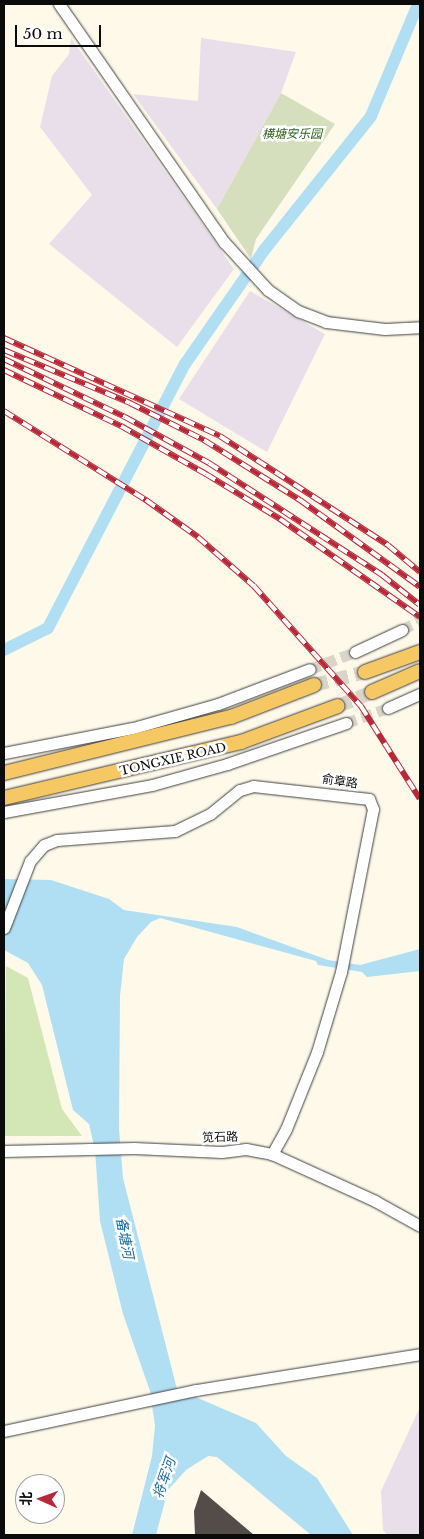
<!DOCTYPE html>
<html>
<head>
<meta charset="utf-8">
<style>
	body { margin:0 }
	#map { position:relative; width:424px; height:1539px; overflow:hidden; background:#fff9ea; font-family:"Libre Baskerville","Noto Sans SC",serif }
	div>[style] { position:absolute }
	.industrial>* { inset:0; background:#e8dfea }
	.green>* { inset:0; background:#d3e7b6 }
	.cemetery>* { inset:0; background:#d6dfbd }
	.water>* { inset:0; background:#b0dff4 }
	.canal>* { height:12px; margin:-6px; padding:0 6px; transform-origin:6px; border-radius:6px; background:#b0dff4 }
	.building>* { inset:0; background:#544c48 }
	.minor-tunnel>* { height:11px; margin-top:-5.5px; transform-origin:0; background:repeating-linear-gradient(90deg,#dad5c9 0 11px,transparent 0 16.5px) }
	.major-tunnel>* { height:14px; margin-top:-7px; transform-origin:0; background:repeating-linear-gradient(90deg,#dad5c9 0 14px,transparent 0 21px) }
	.roads { filter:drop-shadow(0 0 1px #3e3e3e) drop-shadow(0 0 1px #3e3e3e) }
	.minor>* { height:11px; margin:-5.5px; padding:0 5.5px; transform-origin:5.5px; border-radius:5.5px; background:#fff }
	.major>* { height:14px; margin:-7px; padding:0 7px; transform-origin:7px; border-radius:7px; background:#f5c864 }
	.rail>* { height:5.5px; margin-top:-2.75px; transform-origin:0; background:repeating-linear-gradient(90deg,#fff 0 11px,#b72838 0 22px); box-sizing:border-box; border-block:1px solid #b72838 }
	span { translate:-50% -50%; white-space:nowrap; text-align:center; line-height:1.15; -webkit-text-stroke:5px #fff; paint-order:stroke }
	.park-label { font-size:12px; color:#30611e; font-style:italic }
	.street-label { font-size:12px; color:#0b0b0b }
	.water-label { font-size:14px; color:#196999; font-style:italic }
	.frame { position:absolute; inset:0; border:5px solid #0b0b0b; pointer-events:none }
	.north { position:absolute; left:15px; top:1474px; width:50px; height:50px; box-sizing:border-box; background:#fff; border:1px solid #9d9d9d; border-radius:50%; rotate:272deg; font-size:14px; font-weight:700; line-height:20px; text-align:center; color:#0b0b0b }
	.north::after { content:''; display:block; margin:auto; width:18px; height:22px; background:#b72838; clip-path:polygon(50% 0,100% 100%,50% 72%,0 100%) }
	.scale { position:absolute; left:15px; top:25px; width:86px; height:22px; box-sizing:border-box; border:2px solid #0b0b0b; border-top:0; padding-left:6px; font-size:15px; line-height:18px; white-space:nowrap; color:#0b0b0b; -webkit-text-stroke:4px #fff; paint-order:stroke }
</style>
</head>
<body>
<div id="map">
	<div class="industrial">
		<i style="clip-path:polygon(71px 38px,234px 269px,177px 347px,49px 244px,92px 195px,40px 127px,52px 76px,69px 54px)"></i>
		<i style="clip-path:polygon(201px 38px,296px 52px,281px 93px,217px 209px,133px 94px,198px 101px)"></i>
		<i style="clip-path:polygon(250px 291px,325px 334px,267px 452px,179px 399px)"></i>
		<i style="clip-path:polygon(420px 1407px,420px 1535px,387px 1535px,383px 1530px,381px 1491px)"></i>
	</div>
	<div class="green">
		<i style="clip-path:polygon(6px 966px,28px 978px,62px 1109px,82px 1136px,4px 1136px)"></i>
	</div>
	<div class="cemetery">
		<i style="clip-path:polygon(281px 93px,335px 124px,256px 239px,251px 259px,217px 209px)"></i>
	</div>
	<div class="water">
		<i style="clip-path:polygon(4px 879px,51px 880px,109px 899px,124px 910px,237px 927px,328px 960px,360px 965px,420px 949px,420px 971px,367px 977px,362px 972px,318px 965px,316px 961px,160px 918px,151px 922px,137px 937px,124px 959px,120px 996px,119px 1129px,123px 1178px,177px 1389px,256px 1423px,286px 1456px,317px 1478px,353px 1535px,311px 1535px,217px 1457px,208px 1456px,186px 1470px,168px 1490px,156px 1535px,132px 1535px,152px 1456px,155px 1426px,150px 1391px,123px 1314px,100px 1221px,95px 1150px,89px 1124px,73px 1110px,42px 985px,28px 963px,4px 950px)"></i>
	</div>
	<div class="canal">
		<i style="left:4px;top:650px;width:49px;rotate:-26.6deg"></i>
		<i style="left:48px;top:628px;width:297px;rotate:-62.6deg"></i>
		<i style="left:185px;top:364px;width:140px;rotate:-55.2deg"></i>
		<i style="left:265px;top:249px;width:170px;rotate:-51.4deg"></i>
		<i style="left:371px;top:116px;width:121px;rotate:-67.2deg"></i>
	</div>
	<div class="building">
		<i style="clip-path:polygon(201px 1490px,254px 1535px,195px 1535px,194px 1511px)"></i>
	</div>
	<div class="minor-tunnel">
		<i style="left:402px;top:630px;width:21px;rotate:-29deg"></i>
		<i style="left:310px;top:669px;width:48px;rotate:-20.7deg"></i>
		<i style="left:346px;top:723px;width:45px;rotate:-19.7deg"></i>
	</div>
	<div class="major-tunnel">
		<i style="left:314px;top:685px;width:53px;rotate:-14.3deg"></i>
		<i style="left:338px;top:706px;width:37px;rotate:-22deg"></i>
	</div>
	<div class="roads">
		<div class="minor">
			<i style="left:59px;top:4px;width:290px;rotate:55.3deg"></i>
			<i style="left:224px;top:242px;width:65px;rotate:47.5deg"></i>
			<i style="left:268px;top:290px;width:37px;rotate:35deg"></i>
			<i style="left:298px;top:311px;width:30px;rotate:21deg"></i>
			<i style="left:326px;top:322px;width:59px;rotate:6.8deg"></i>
			<i style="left:385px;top:329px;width:35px;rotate:-3deg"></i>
			<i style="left:355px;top:652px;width:52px;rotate:-25.1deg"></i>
			<i style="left:388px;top:708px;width:35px;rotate:-24deg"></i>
			<i style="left:4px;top:753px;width:131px;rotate:-11deg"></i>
			<i style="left:133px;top:728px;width:88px;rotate:-15.8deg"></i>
			<i style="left:218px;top:704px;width:98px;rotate:-20.8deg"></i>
			<i style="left:4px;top:812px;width:150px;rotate:-10.3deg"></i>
			<i style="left:152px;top:785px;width:78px;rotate:-15.6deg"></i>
			<i style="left:227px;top:764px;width:126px;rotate:-19deg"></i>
			<i style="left:4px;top:928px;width:72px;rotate:-68.8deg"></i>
			<i style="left:30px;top:861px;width:21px;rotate:-49deg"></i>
			<i style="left:44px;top:845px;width:14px;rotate:-21deg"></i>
			<i style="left:57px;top:840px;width:118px;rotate:-4.4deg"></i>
			<i style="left:175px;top:831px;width:39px;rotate:-26deg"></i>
			<i style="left:210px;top:814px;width:38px;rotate:-39deg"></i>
			<i style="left:240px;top:790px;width:14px;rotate:-17deg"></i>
			<i style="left:253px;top:786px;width:117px;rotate:6.4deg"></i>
			<i style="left:369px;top:799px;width:11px;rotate:68deg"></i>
			<i style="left:373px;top:809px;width:166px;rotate:101.1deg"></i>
			<i style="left:341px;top:972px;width:84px;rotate:106.7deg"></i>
			<i style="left:317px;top:1052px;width:83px;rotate:111.9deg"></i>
			<i style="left:286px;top:1129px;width:29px;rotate:119deg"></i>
			<i style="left:4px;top:1151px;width:130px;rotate:-1.3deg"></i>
			<i style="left:134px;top:1148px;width:88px;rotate:2.6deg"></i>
			<i style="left:222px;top:1152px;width:24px;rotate:-7deg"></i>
			<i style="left:246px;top:1149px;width:26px;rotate:11deg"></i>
			<i style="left:272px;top:1154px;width:113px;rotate:24.5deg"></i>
			<i style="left:375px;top:1201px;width:51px;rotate:29.1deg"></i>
			<i style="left:4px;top:1431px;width:196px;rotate:-12.1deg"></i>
			<i style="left:196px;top:1390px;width:227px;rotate:-9.1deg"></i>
		</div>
		<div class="major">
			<i style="left:365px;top:672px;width:59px;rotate:-20deg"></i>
			<i style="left:372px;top:692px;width:52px;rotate:-23.6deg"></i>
			<i style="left:4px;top:773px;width:234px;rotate:-13.9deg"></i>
			<i style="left:231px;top:717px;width:89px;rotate:-21.1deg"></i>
			<i style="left:4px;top:798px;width:244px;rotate:-13.3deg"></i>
			<i style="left:241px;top:742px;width:103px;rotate:-20.4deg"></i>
		</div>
	</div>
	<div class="rail">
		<i style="left:4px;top:338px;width:237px;rotate:24.4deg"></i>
		<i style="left:220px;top:436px;width:200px;rotate:33deg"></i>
		<i style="left:388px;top:545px;width:42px;rotate:40.2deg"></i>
		<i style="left:4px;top:350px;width:137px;rotate:22.8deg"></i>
		<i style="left:130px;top:403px;width:83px;rotate:26.6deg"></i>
		<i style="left:204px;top:440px;width:113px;rotate:32deg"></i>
		<i style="left:300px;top:500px;width:148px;rotate:35.9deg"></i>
		<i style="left:4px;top:359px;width:134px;rotate:25.6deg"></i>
		<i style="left:125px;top:417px;width:96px;rotate:28.7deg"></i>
		<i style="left:209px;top:463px;width:206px;rotate:32.9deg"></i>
		<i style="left:382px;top:575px;width:48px;rotate:38.3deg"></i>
		<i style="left:4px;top:370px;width:130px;rotate:25.6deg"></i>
		<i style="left:121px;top:426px;width:98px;rotate:29.5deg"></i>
		<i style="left:206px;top:474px;width:87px;rotate:31.3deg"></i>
		<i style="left:280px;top:519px;width:171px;rotate:35deg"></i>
		<i style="left:4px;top:411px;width:168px;rotate:32.1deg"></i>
		<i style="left:146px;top:500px;width:64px;rotate:35.4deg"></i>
		<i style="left:198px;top:537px;width:74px;rotate:41.2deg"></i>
		<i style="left:254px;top:586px;width:161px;rotate:48.3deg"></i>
		<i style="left:361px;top:706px;width:110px;rotate:57.6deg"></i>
	</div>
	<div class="park-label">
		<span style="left:292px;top:134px">横塘安乐园</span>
	</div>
	<div class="street-label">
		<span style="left:173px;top:759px;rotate:-13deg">TONGXIE ROAD</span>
		<span style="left:340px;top:781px;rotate:8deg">俞章路</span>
		<span style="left:220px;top:1137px;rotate:-2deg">笕石路</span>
	</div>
	<div class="water-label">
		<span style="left:125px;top:1238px;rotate:79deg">备塘河</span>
		<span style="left:164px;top:1478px;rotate:-71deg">将军河</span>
	</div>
	<div class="frame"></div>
	<div class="north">北</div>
	<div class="scale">50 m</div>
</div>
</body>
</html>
